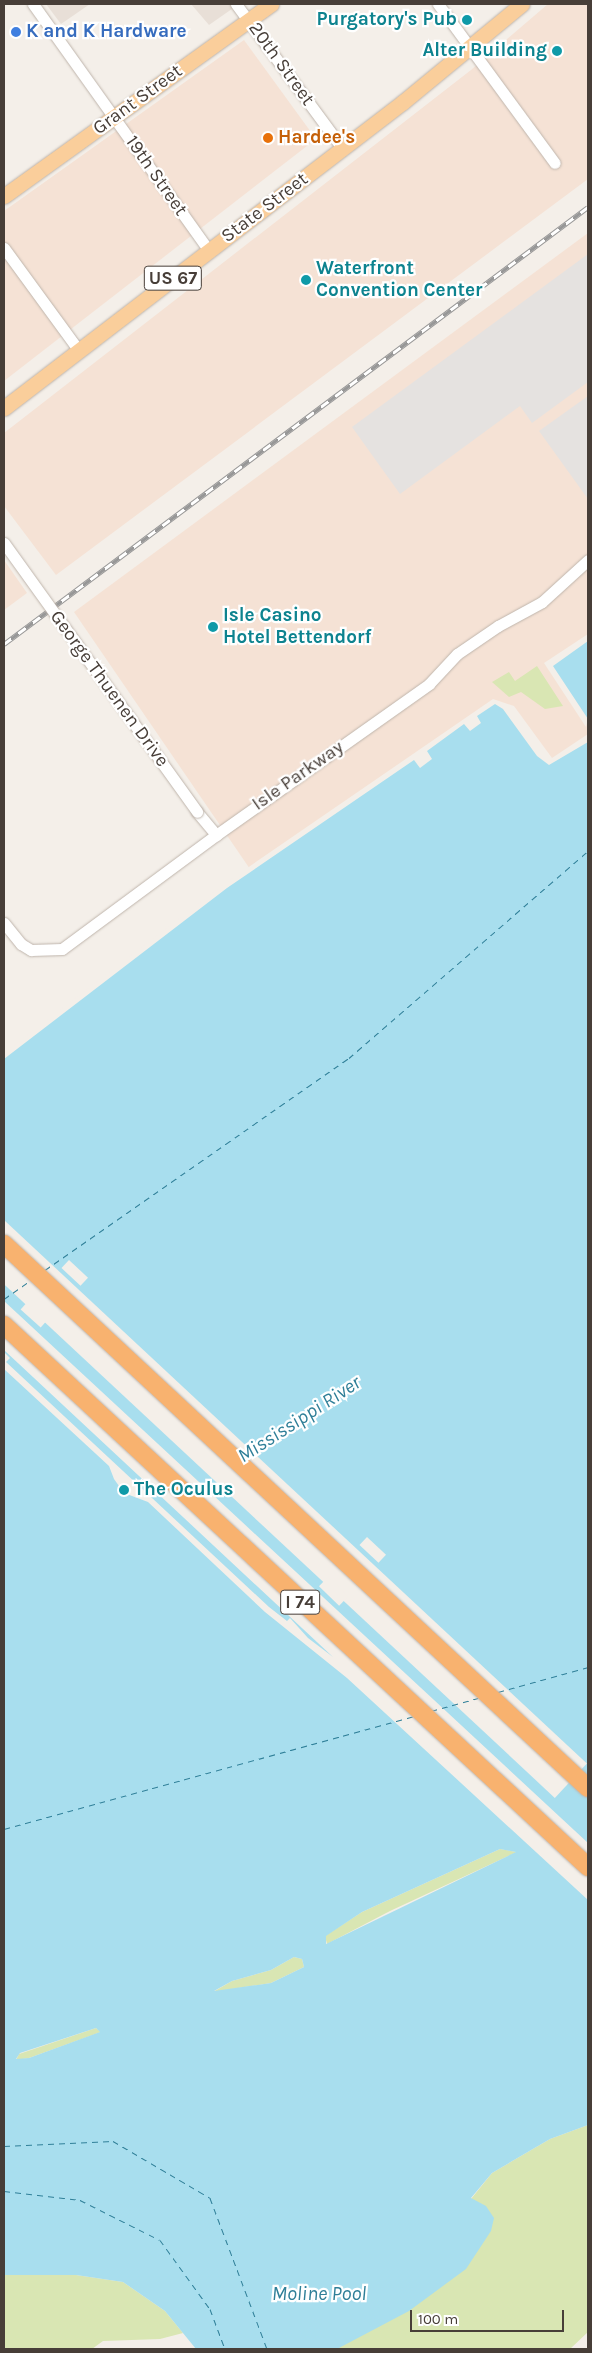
<!DOCTYPE html>
<html>
<head>
<meta charset="utf-8">
<style>
	body { margin:0 }
	#map { position:relative; width:592px; height:2353px; overflow:hidden; background:#f4efe9; font-family:Karla,sans-serif }
	div>[style] { position:absolute }
	.residential>* { inset:0; background:#e8dfd7 }
	.commercial>* { inset:0; background:#f5e2d5 }
	.green>* { inset:0; background:#d9e6b3 }
	.parking>* { inset:0; background:#e5e2e0 }
	.water>* { inset:0; background:#a8deee }
	.pier>* { inset:0; background:#f4efe9; transform-origin:0 0 }
	.ferry>* { height:1px; margin-top:-0.5px; transform-origin:0; background:repeating-linear-gradient(90deg,#2f7f98 0 6px,transparent 0 11px) }
	.roads { filter:drop-shadow(0 0 1px #bfb5ac) drop-shadow(0 0 1px #bfb5ac) }
	.minor>* { height:11px; margin:-5.5px; padding:0 5.5px; transform-origin:5.5px; border-radius:5.5px; background:#fff }
	.major>* { height:15px; margin:-7.5px; padding:0 7.5px; transform-origin:7.5px; border-radius:7.5px; background:#face9b }
	.highway>* { height:18px; margin:-9px; padding:0 9px; transform-origin:9px; border-radius:9px; background:#f8b26f }
	.rail>* { height:5px; margin-top:-2.5px; transform-origin:0; background:repeating-linear-gradient(90deg,#fff 0 9px,#979797 0 18px); box-sizing:border-box; border-block:1px solid #979797 }
	.bridges { filter:drop-shadow(0 0 1px #bfb5ac) drop-shadow(0 0 1px #bfb5ac) }
	.minor-bridge>* { height:11px; margin:-5.5px; padding:0 5.5px; transform-origin:5.5px; border-radius:5.5px; background:#fff }
	.dots>* { width:14px; height:14px; translate:-50% -50%; box-sizing:border-box; border:2px solid #fff; border-radius:50% }
	span { translate:-50% -50%; white-space:nowrap; text-align:center; line-height:1.15; -webkit-text-stroke:4.5px #fff; paint-order:stroke }
	.shield-label span { padding:1px 4px; background:#fff; border:1px solid; border-radius:4px; -webkit-text-stroke-width:0 }
	.shield-label { font-size:18px; color:#473e38; font-weight:700 }
	.culture-label { font-size:19px; color:#0d838f; font-weight:700 }
	.right { translate:-100% -50%; text-align:right }
	.left { translate:0 -50%; text-align:left }
	.shop-label { font-size:19px; color:#366cbe; font-weight:700 }
	.street-label { font-size:19px; color:#473e38 }
	.food-label { font-size:19px; color:#c56008; font-weight:700 }
	.water-label { font-size:20px; color:#2f7f98; font-style:italic }
	.frame { position:absolute; inset:0; border:5px solid #473e38; pointer-events:none }
	.scale { position:absolute; left:410px; top:2310px; width:154px; height:22px; box-sizing:border-box; border:2px solid #473e38; border-top:0; padding-left:6px; font-size:15px; line-height:18px; white-space:nowrap; color:#473e38; -webkit-text-stroke:4px #fff; paint-order:stroke }
</style>
</head>
<body>
<div id="map">
	<div class="residential">
		<i style="clip-path:polygon(46px 4px,90px 4px,61px 24px)"></i>
		<i style="clip-path:polygon(191px 4px,239px 4px,209px 25px)"></i>
	</div>
	<div class="commercial">
		<i style="clip-path:polygon(548px 4px,588px 4px,588px 179px,56px 575px,4px 506px,4px 433px,471px 70px)"></i>
		<i style="clip-path:polygon(244px 40px,316px 139px,4px 381px,4px 211px)"></i>
		<i style="clip-path:polygon(588px 233px,588px 736px,552px 761px,250px 869px,74px 612px)"></i>
		<i style="clip-path:polygon(4px 560px,27px 593px,4px 610px)"></i>
	</div>
	<div class="green">
		<i style="clip-path:polygon(537px 666px,563px 706px,545px 709px,521px 692px,509px 697px,492px 682px,509px 672px,515px 681px)"></i>
		<i style="clip-path:polygon(500px 1849px,517px 1852px,390px 1911px,327px 1944px,325px 1936px,362px 1912px)"></i>
		<i style="clip-path:polygon(294px 1957px,302px 1959px,304px 1967px,271px 1983px,213px 1992px,232px 1981px,271px 1970px)"></i>
		<i style="clip-path:polygon(96px 2028px,101px 2032px,29px 2058px,16px 2060px,19px 2054px)"></i>
		<i style="clip-path:polygon(588px 2125px,588px 2332px,570px 2349px,303px 2349px,471px 2199px,492px 2173px,550px 2139px)"></i>
		<i style="clip-path:polygon(12px 2273px,76px 2275px,123px 2282px,165px 2311px,183px 2333px,160px 2339px,103px 2341px,92px 2349px,4px 2349px,4px 2275px)"></i>
	</div>
	<div class="parking">
		<i style="clip-path:polygon(588px 254px,588px 382px,532px 423px,520px 406px,400px 494px,352px 427px)"></i>
		<i style="clip-path:polygon(588px 396px,588px 499px,539px 431px)"></i>
	</div>
	<div class="water">
		<i style="clip-path:polygon(588px 637px,588px 725px,547px 663px)"></i>
		<i style="clip-path:polygon(evenodd,494px 702px,512px 708px,552px 761px,588px 736px,588px 2125px,550px 2139px,492px 2173px,471px 2198px,486px 2206px,494px 2218px,491px 2231px,466px 2269px,409px 2311px,337px 2349px,196px 2349px,165px 2311px,123px 2282px,76px 2275px,4px 2275px,4px 1056px,207px 901px,494px 702px,500px 1849px,516px 1852px,326px 1944px,326px 1936px,362px 1912px,500px 1849px,494px 702px,294px 1957px,302px 1959px,304px 1967px,271px 1983px,214px 1991px,232px 1981px,271px 1970px,294px 1957px,494px 702px,96px 2028px,100px 2032px,29px 2058px,16px 2059px,20px 2053px,96px 2028px)"></i>
	</div>
	<div class="pier">
		<i style="clip-path:polygon(588px 634px,588px 641px,553px 666px,588px 719px,586px 727px,544px 663px)"></i>
		<i style="clip-path:polygon(493px 699px,514px 706px,552px 758px,588px 734px,588px 742px,549px 765px,537px 756px,503px 709px,495px 704px,477px 716px,481px 723px,470px 731px,464px 724px,427px 751px,432px 759px,420px 768px,414px 760px,227px 888px,4px 1059px,4px 1053px,224px 884px)"></i>
		<i style="left:4px;top:1220px;width:797px;height:47px;rotate:43deg"></i>
		<i style="left:69px;top:1260px;width:26px;height:11px;rotate:43deg"></i>
		<i style="left:30px;top:1299px;width:27px;height:14px;rotate:42deg"></i>
		<i style="clip-path:polygon(4px 1301px,588px 1843px,588px 1900px,347px 1678px,265px 1612px,148px 1502px,124px 1493px,114px 1479px,109px 1466px,4px 1369px,4px 1352px,10px 1358px,6px 1362px,269px 1607px,287px 1621px,290px 1618px,308px 1638px,333px 1657px,4px 1350px)"></i>
		<i style="left:367px;top:1537px;width:26px;height:11px;rotate:43deg"></i>
		<i style="left:328px;top:1577px;width:28px;height:13px;rotate:44deg"></i>
	</div>
	<div class="ferry">
		<i style="left:45px;top:1270px;width:371px;rotate:-34.9deg"></i>
		<i style="left:349px;top:1058px;width:316px;rotate:-40.9deg"></i>
		<i style="left:4px;top:1299px;width:32px;rotate:-35deg"></i>
		<i style="left:498px;top:1692px;width:93px;rotate:-15.5deg"></i>
		<i style="left:431px;top:1711px;width:49px;rotate:-15.5deg"></i>
		<i style="left:4px;top:1829px;width:424px;rotate:-15.4deg"></i>
		<i style="left:4px;top:2146px;width:109px;rotate:-2.6deg"></i>
		<i style="left:113px;top:2141px;width:113px;rotate:30.4deg"></i>
		<i style="left:210px;top:2198px;width:161px;rotate:69.3deg"></i>
		<i style="left:4px;top:2191px;width:77px;rotate:6.8deg"></i>
		<i style="left:80px;top:2200px;width:89px;rotate:26.6deg"></i>
		<i style="left:160px;top:2240px;width:85px;rotate:54.1deg"></i>
		<i style="left:210px;top:2309px;width:43px;rotate:69.4deg"></i>
	</div>
	<div class="roads">
		<div class="minor">
			<i style="left:33px;top:4px;width:303px;rotate:54.5deg"></i>
			<i style="left:236px;top:4px;width:180px;rotate:53.6deg"></i>
			<i style="left:438px;top:4px;width:197px;rotate:53.7deg"></i>
			<i style="left:4px;top:248px;width:127px;rotate:53.9deg"></i>
			<i style="left:197px;top:812px;width:30px;rotate:50deg"></i>
			<i style="left:4px;top:923px;width:27px;rotate:51deg"></i>
			<i style="left:21px;top:944px;width:12px;rotate:31deg"></i>
			<i style="left:31px;top:950px;width:31px;rotate:-2deg"></i>
			<i style="left:62px;top:949px;width:192px;rotate:-36.5deg"></i>
			<i style="left:216px;top:835px;width:261px;rotate:-35.3deg"></i>
			<i style="left:429px;top:684px;width:41px;rotate:-47deg"></i>
			<i style="left:457px;top:654px;width:50px;rotate:-34.3deg"></i>
			<i style="left:498px;top:626px;width:50px;rotate:-28.6deg"></i>
			<i style="left:542px;top:602px;width:62px;rotate:-42.4deg"></i>
		</div>
		<div class="major">
			<i style="left:4px;top:196px;width:329px;rotate:-35.7deg"></i>
			<i style="left:4px;top:408px;width:503px;rotate:-37.49deg"></i>
			<i style="left:403px;top:102px;width:154px;rotate:-39.5deg"></i>
		</div>
		<div class="highway">
			<i style="left:4px;top:1244px;width:798px;rotate:42.97deg"></i>
			<i style="left:4px;top:1325px;width:797px;rotate:42.86deg"></i>
		</div>
	</div>
	<div class="rail">
		<i style="left:4px;top:644px;width:729px;rotate:-36.81deg"></i>
	</div>
	<div class="bridges">
		<div class="minor-bridge">
			<i style="left:4px;top:543px;width:331px;rotate:54.3deg"></i>
		</div>
	</div>
	<div class="dots">
		<i style="left:467px;top:20px;background:#0f9aa8"></i>
		<i style="left:16px;top:32px;background:#3f7fe0"></i>
		<i style="left:557px;top:51px;background:#0f9aa8"></i>
		<i style="left:268px;top:138px;background:#e8710a"></i>
		<i style="left:306px;top:280px;background:#0f9aa8"></i>
		<i style="left:213px;top:627px;background:#0f9aa8"></i>
		<i style="left:124px;top:1490px;background:#0f9aa8"></i>
	</div>
	<div class="shield-label">
		<span style="left:173px;top:278px">US 67</span>
		<span style="left:300px;top:1602px">I 74</span>
	</div>
	<div class="culture-label">
		<span class="right" style="left:457px;top:20px">Purgatory's Pub</span>
		<span class="right" style="left:547px;top:51px">Alter Building</span>
		<span class="left" style="left:316px;top:280px">Waterfront<br>Convention Center</span>
		<span class="left" style="left:223px;top:627px">Isle Casino<br>Hotel Bettendorf</span>
		<span class="left" style="left:134px;top:1490px">The Oculus</span>
	</div>
	<div class="shop-label">
		<span class="left" style="left:26px;top:32px">K and K Hardware</span>
	</div>
	<div class="street-label">
		<span style="left:281px;top:64px;rotate:54deg">20th Street</span>
		<span style="left:138px;top:100px;rotate:-36deg">Grant Street</span>
		<span style="left:156px;top:176px;rotate:55deg">19th Street</span>
		<span style="left:265px;top:208px;rotate:-37deg">State Street</span>
		<span style="left:109px;top:689px;rotate:54deg">George Thuenen Drive</span>
		<span style="left:298px;top:776px;rotate:-35deg">Isle Parkway</span>
	</div>
	<div class="food-label">
		<span class="left" style="left:278px;top:138px">Hardee's</span>
	</div>
	<div class="water-label">
		<span style="left:299px;top:1419px;rotate:-33deg">Mississippi River</span>
		<span style="left:319px;top:2293px">Moline Pool</span>
	</div>
	<div class="frame"></div>
	<div class="scale">100 m</div>
</div>
</body>
</html>
